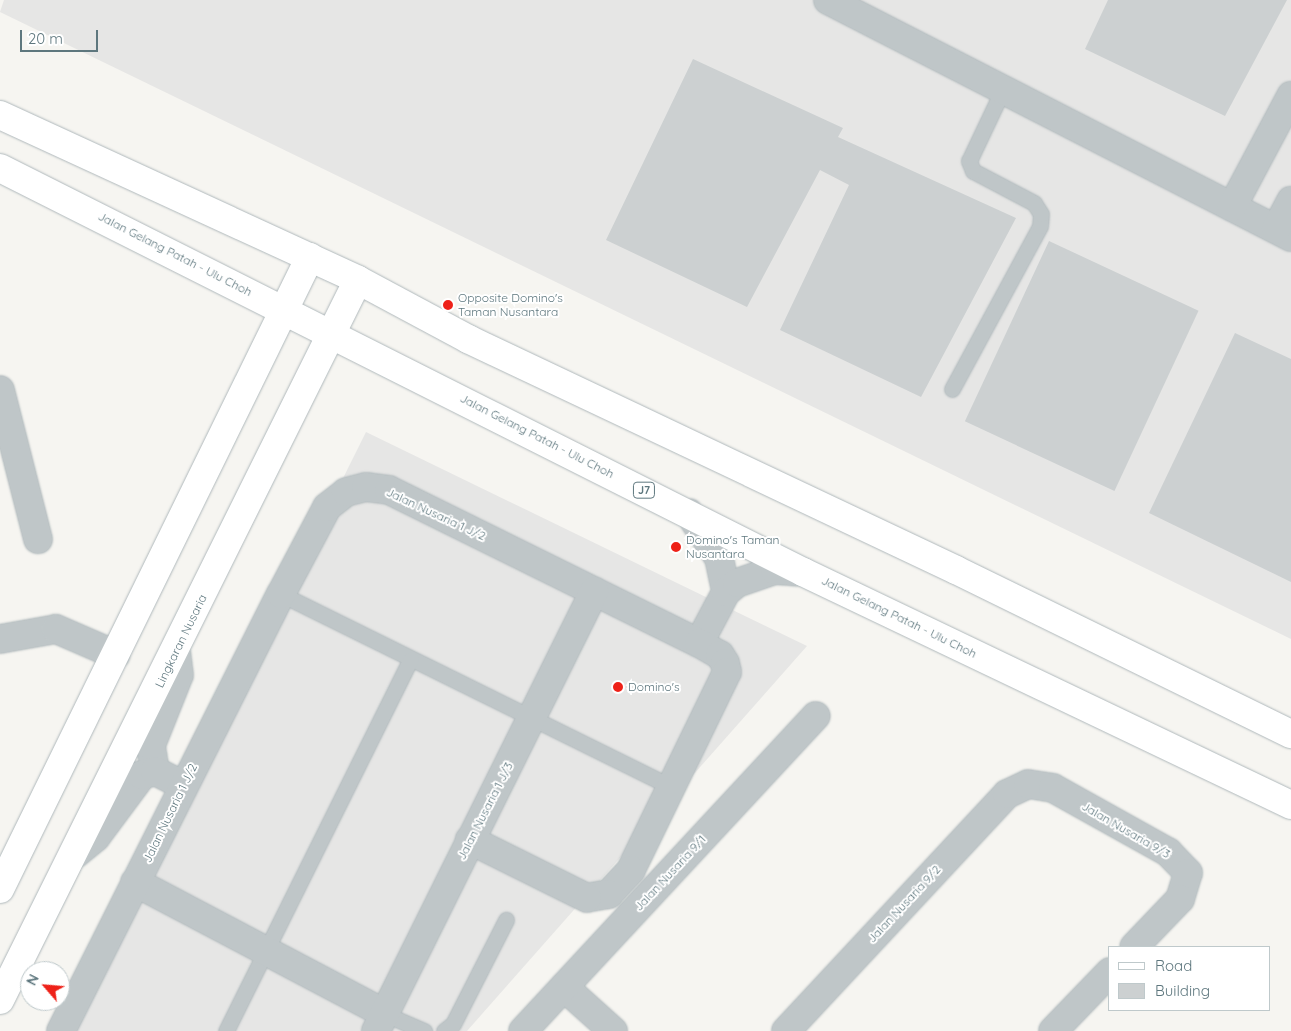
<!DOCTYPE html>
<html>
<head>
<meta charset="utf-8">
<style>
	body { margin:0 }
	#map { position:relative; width:1291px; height:1031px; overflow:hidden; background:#f6f5f1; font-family:Quicksand,sans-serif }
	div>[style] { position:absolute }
	.built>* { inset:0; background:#e6e6e5 }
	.building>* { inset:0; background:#ccd0d1; transform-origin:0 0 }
	.roads { filter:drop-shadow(0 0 1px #afb8bb) drop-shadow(0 0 1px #afb8bb) }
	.service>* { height:15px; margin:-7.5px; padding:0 7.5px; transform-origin:7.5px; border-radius:7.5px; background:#bfc6c8 }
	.minor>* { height:28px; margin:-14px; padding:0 14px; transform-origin:14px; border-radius:14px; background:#bfc6c8 }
	.secondary>* { height:28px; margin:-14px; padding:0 14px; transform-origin:14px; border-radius:14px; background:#fff }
	.primary>* { height:28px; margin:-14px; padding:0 14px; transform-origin:14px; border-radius:14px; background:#fff }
	.dots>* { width:14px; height:14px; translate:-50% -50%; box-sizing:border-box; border:2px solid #fff; border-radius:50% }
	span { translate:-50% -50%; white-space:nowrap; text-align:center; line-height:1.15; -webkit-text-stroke:4px #fff; paint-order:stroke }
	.shield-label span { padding:1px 4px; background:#fff; border:1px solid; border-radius:4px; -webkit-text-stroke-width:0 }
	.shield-label { font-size:11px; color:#5e777e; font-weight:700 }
	.street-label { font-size:12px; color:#5e777e }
	.poi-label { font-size:12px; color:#5e777e }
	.left { translate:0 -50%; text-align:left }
	.legend { position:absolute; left:1108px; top:946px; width:162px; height:65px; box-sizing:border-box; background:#fff; border:1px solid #bfc9cb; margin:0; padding:6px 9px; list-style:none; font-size:15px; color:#5e777e }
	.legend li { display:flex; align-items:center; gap:10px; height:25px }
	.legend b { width:25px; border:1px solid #bfc9cb }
	.north { position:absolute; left:20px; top:961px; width:50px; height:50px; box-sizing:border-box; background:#fff; border:1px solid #bfc9cb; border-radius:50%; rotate:297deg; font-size:14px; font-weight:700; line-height:20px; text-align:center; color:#5e777e }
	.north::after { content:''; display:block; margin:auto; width:18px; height:22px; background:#ee2118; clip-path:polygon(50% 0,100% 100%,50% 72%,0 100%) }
	.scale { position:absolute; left:20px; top:30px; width:78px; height:22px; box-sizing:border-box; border:2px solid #5e777e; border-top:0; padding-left:6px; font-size:15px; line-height:18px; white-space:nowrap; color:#5e777e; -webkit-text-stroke:4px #fff; paint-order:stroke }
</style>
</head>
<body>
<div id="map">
	<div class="built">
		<i style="clip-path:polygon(4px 0,1291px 0,1291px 639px,0 12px)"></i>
		<i style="clip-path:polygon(366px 432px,807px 646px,467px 1031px,68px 1031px)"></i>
	</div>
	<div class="building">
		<i style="clip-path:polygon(1108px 0,1287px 0,1225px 116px,1085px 49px)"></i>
		<i style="clip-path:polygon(693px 59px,843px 128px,838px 137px,1016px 218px,921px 397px,780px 330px,849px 185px,820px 170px,747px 307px,606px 240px)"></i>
		<i style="left:1049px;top:241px;width:165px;height:199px;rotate:25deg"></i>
		<i style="clip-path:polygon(1235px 333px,1291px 359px,1291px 582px,1149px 513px)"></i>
	</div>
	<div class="roads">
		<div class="service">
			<i style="left:952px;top:389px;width:185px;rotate:-61.6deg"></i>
			<i style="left:1040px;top:226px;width:12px;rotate:-85deg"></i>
			<i style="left:1041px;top:214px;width:13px;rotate:-122deg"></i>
			<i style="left:1034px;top:203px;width:69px;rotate:-152.3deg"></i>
			<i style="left:973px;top:171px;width:11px;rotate:-112deg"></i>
			<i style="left:969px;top:161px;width:80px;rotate:-64.7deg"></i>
			<i style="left:281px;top:594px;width:435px;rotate:26.3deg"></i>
			<i style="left:385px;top:1014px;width:43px;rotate:23.6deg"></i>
			<i style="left:226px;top:1031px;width:415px;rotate:-63.6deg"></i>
			<i style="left:444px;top:1031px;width:11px;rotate:-38deg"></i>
			<i style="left:453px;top:1024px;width:117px;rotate:-63deg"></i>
		</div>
		<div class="minor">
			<i style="left:828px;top:0;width:520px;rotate:27.11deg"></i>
			<i style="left:1232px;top:207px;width:126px;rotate:-62deg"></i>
			<i style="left:1276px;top:229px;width:32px;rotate:-62deg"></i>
			<i style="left:0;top:390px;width:154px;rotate:75.7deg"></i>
			<i style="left:689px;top:513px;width:54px;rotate:56.3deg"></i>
			<i style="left:719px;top:558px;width:35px;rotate:78deg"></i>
			<i style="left:0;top:639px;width:57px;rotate:-10.1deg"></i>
			<i style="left:56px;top:629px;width:65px;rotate:23.4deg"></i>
			<i style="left:699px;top:643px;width:58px;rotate:-62.1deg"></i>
			<i style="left:726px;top:592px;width:14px;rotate:-39deg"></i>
			<i style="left:737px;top:583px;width:40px;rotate:-18.9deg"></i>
			<i style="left:775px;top:570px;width:28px;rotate:4deg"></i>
			<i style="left:155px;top:771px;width:26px;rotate:-99deg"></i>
			<i style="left:151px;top:745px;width:75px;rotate:-68.2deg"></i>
			<i style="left:179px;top:675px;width:26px;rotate:-97deg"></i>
			<i style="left:74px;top:855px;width:28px;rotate:-39deg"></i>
			<i style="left:96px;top:837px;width:77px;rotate:-53.4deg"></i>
			<i style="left:142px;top:775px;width:14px;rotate:-17deg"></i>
			<i style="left:155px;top:771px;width:31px;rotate:27deg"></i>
			<i style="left:135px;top:882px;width:283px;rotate:27.8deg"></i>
			<i style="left:564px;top:987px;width:66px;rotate:41.9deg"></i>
			<i style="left:61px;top:1031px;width:489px;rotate:-63.3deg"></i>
			<i style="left:281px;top:594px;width:98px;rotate:-62.1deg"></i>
			<i style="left:327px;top:507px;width:24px;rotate:-38deg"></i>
			<i style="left:346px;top:492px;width:21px;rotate:-14deg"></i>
			<i style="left:366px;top:487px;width:23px;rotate:7deg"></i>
			<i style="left:389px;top:490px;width:346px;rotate:26.3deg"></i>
			<i style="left:699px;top:643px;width:24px;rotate:30deg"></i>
			<i style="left:720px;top:655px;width:9px;rotate:58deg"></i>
			<i style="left:725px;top:663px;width:9px;rotate:77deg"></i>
			<i style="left:727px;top:672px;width:220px;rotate:115.9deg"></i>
			<i style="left:631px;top:870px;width:33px;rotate:133deg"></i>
			<i style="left:609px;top:894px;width:22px;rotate:170deg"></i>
			<i style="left:587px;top:898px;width:131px;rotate:-153.6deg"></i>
			<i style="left:376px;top:1031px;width:491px;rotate:-63.6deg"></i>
			<i style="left:523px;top:1031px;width:430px;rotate:-47.1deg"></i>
			<i style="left:786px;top:1031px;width:324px;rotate:-47deg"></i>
			<i style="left:1007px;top:794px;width:23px;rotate:-25deg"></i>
			<i style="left:1028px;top:784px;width:25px;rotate:9deg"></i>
			<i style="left:1053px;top:788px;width:132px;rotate:29.1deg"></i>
			<i style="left:1168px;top:852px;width:29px;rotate:46deg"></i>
			<i style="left:1188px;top:873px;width:27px;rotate:107deg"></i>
			<i style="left:1180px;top:899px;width:66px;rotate:133.8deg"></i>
			<i style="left:1053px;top:1031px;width:82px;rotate:-46deg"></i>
		</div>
		<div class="secondary">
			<i style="left:0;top:889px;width:704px;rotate:-63.87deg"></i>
			<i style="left:0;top:1000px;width:804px;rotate:-63.56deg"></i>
		</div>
		<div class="primary">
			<i style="left:0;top:115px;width:394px;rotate:24.7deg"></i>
			<i style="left:358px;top:280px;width:125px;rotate:28.2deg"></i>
			<i style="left:468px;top:339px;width:540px;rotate:25.33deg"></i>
			<i style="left:956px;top:570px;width:373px;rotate:26.1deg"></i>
			<i style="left:0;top:168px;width:899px;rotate:26.71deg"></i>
			<i style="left:803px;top:572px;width:541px;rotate:25.52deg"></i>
		</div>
	</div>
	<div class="dots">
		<i style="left:448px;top:305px;background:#ee2118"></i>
		<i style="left:676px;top:547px;background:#ee2118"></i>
		<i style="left:618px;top:687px;background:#ee2118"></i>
	</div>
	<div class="shield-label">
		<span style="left:644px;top:490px">J7</span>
	</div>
	<div class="street-label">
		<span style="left:175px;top:254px;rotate:27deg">Jalan Gelang Patah - Ulu Choh</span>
		<span style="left:537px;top:436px;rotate:27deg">Jalan Gelang Patah - Ulu Choh</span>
		<span style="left:436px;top:514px;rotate:25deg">Jalan Nusaria 1 J/2</span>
		<span style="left:899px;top:617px;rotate:26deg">Jalan Gelang Patah - Ulu Choh</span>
		<span style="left:181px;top:641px;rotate:-64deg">Lingkaran Nusaria</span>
		<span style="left:485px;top:811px;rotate:-63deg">Jalan Nusaria 1 J/3</span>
		<span style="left:170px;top:813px;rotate:-64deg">Jalan Nusaria 1 J/2</span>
		<span style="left:1126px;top:830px;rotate:30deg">Jalan Nusaria 9/3</span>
		<span style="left:670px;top:873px;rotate:-47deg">Jalan Nusaria 9/1</span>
		<span style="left:904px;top:904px;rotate:-47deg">Jalan Nusaria 9/2</span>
	</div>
	<div class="poi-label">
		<span class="left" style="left:458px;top:305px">Opposite Domino's<br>Taman Nusantara</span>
		<span class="left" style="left:686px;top:547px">Domino's Taman<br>Nusantara</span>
		<span class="left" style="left:628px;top:687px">Domino's</span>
	</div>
	<ul class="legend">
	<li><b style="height:6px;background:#fff"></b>Road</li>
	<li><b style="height:14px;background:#ccd0d1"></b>Building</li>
	</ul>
	<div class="north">N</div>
	<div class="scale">20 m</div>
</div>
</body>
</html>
